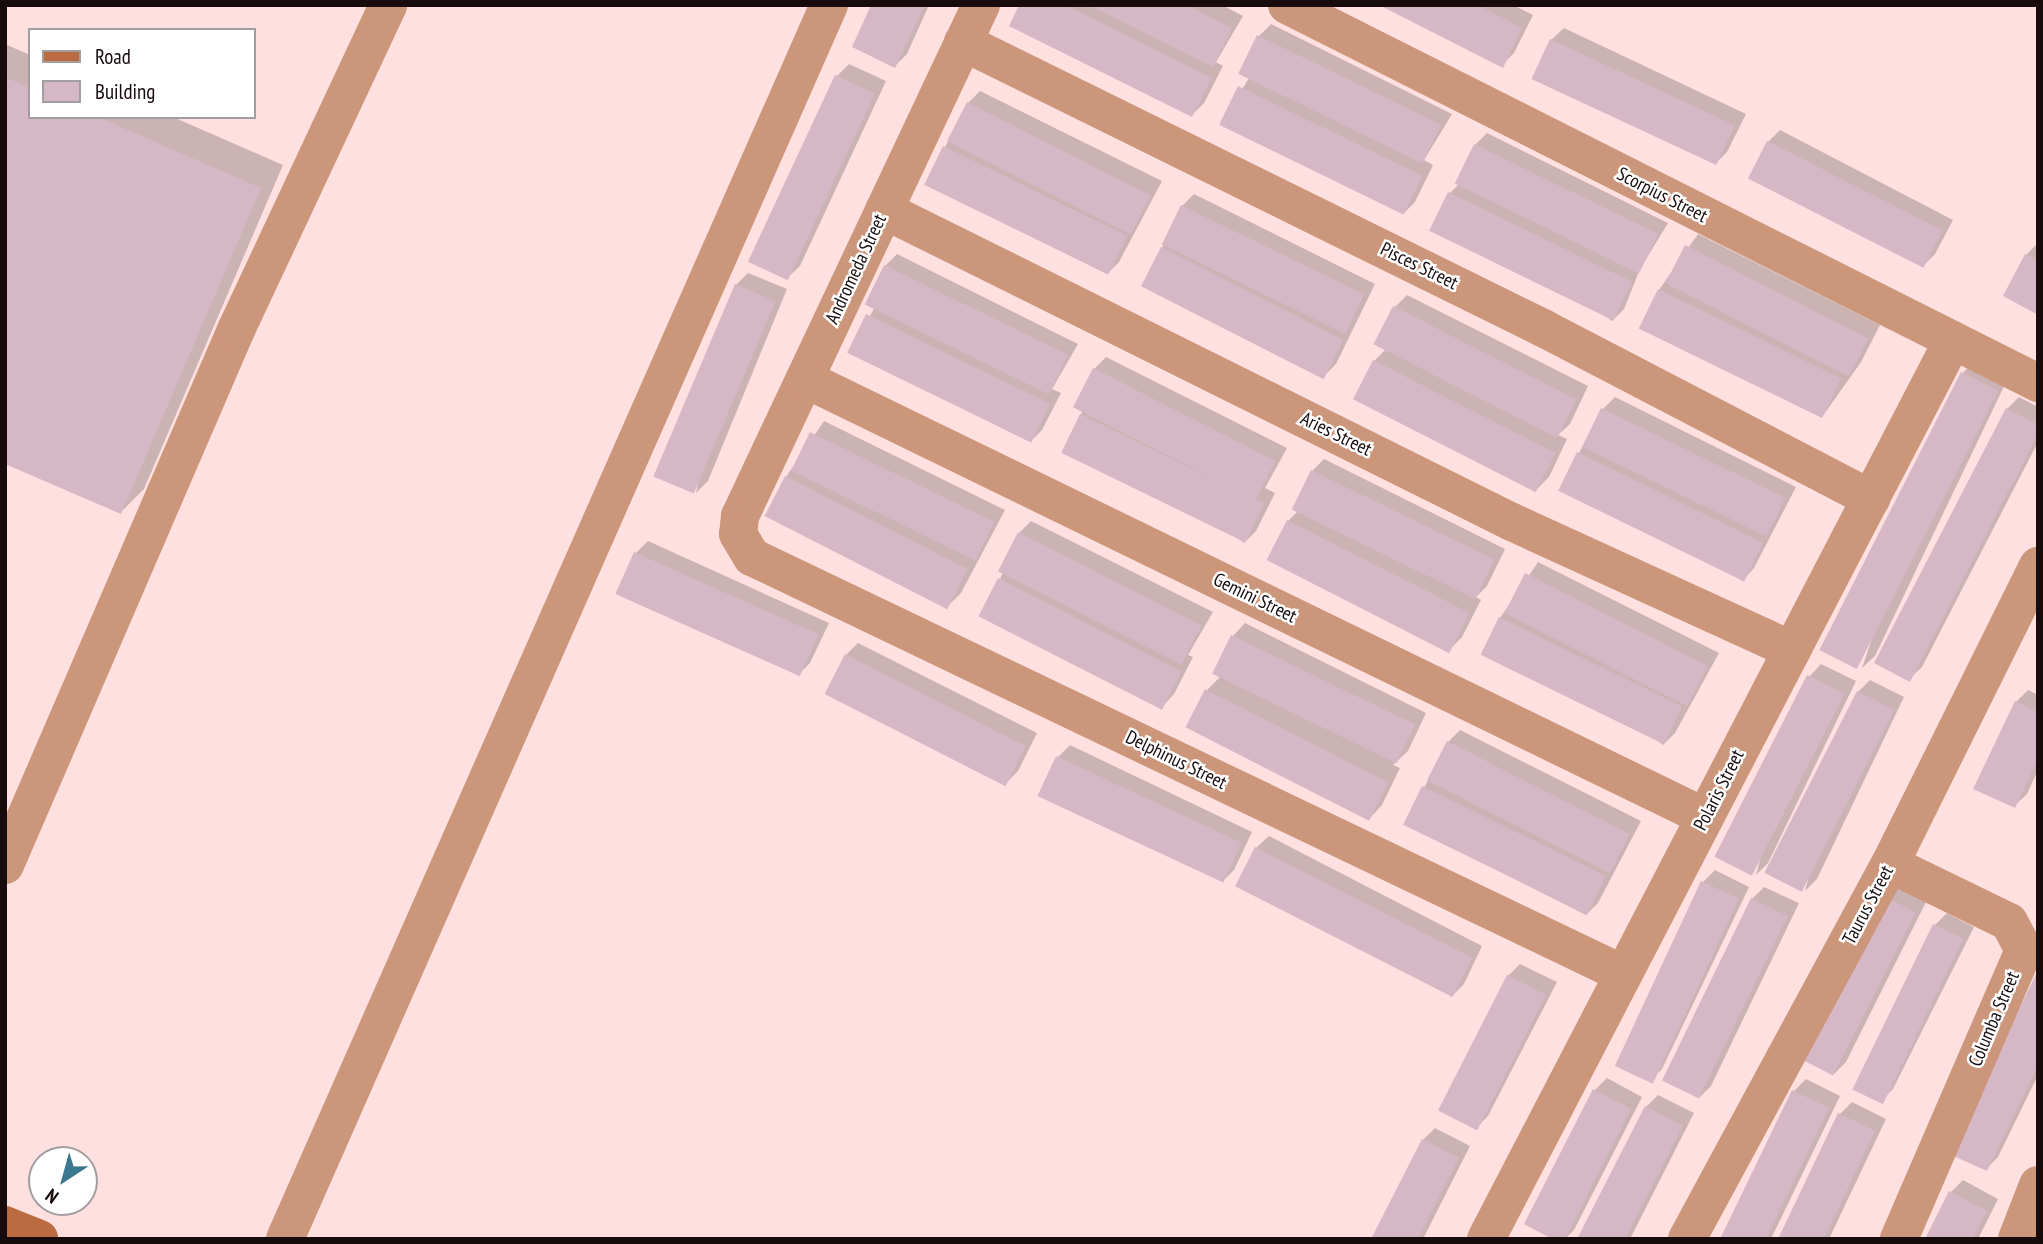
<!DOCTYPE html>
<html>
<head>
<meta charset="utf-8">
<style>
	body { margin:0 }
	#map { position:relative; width:2043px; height:1244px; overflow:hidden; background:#fee0e0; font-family:"PT Sans Narrow",sans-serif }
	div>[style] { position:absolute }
	.shadow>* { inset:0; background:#0003 }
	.building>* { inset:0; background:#d6b7c6; transform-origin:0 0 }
	.street>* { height:38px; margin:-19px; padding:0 19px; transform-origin:19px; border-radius:19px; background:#cc967a }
	.secondary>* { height:38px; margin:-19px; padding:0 19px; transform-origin:19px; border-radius:19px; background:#ba6b41 }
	span { translate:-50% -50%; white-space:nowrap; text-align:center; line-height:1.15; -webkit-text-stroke:5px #fff; paint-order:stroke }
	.street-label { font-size:19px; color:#170b0c }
	.frame { position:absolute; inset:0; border:7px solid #170b0c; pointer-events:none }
	.legend { position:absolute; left:28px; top:28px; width:228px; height:91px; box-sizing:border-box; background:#fff; border:2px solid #a29d9e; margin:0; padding:9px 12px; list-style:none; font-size:21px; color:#170b0c }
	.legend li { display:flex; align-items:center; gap:14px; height:35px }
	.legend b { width:35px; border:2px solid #a29d9e }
	.north { position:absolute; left:28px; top:1146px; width:70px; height:70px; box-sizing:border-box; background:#fff; border:2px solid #a29d9e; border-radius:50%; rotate:216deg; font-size:19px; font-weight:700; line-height:28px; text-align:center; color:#170b0c }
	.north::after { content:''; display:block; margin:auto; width:24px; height:32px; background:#3b778e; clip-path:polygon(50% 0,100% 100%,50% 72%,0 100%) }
</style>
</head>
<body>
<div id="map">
	<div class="shadow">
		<i style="clip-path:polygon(873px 5px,929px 5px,907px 54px,895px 66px)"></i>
		<i style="clip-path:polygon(1021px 5px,1222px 5px,1243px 16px,1216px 62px,1223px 66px,1204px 103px,1192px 115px)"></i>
		<i style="clip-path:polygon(1382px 5px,1513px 5px,1533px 15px,1514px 53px,1502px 65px)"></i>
		<i style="clip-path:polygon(1271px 24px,1452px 114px,1424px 160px,1433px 165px,1415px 202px,1403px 214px,1221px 124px,1249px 78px,1259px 36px)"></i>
		<i style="clip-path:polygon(1564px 28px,1746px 114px,1727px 152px,1715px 164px,1534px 78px,1551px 40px)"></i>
		<i style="clip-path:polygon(5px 44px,30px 55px,30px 117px,173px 117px,283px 165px,144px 489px,121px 512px,5px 462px)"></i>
		<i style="clip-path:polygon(849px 64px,886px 81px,800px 266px,787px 278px,837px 76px)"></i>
		<i style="clip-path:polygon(980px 91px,1162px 181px,1119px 262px,1107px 274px,926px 184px,968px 103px)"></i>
		<i style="clip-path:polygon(1780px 130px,1953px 220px,1935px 254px,1923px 266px,1768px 142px)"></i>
		<i style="clip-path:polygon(1487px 133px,1668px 223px,1640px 269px,1624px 309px,1612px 321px,1450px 193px,1460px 183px,1475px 145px)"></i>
		<i style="clip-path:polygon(1194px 194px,1375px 284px,1336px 364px,1324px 376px,1162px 248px,1182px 206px)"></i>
		<i style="clip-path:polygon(1698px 234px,1880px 325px,1861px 362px,1822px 417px,1659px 290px)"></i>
		<i style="clip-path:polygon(2038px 243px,2038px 313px,2005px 295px,2026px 255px)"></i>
		<i style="clip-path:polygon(897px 254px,1078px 344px,1052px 389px,1061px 393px,1042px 430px,1030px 442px,849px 352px,875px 307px,885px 266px)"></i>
		<i style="clip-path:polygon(748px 273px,787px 289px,708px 481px,696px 493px,736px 285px)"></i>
		<i style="clip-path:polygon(1407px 295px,1588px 386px,1570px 424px,1558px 435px,1567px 439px,1549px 477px,1537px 489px,1374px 361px,1386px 349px,1395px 307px)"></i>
		<i style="clip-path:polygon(1106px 357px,1287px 448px,1265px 488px,1275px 493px,1256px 531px,1244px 543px,1081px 415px,1094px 369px)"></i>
		<i style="clip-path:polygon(1974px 361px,2008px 378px,1875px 656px,1862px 668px,1962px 374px)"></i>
		<i style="clip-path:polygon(1615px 397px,1796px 487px,1754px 568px,1742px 581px,1579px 453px,1603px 409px)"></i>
		<i style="clip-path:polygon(2019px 397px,2038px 407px,2038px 442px,1922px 667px,1909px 679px,2007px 409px)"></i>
		<i style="clip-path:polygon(824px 421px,1005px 510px,961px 593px,949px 605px,786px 477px)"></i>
		<i style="clip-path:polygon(1324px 459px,1505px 549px,1487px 586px,1476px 597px,1481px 600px,1462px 637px,1450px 649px,1288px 521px,1298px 511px,1312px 471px)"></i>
		<i style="clip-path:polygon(1031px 521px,1213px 612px,1188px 655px,1193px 657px,1174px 694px,1162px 707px,1000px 579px,1019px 533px)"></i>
		<i style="clip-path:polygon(648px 541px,829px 623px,810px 663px,798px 675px,636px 553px)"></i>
		<i style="clip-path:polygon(1538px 562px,1719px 653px,1675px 733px,1663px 745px,1500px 618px)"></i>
		<i style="clip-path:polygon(1245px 623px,1426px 713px,1408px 751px,1393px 765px,1400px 768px,1382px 805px,1370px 818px,1207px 690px,1221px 676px,1214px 673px,1233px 636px)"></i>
		<i style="clip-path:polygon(858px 643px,1037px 733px,1018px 771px,1006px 783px,846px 655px)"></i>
		<i style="clip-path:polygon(1821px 664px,1856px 681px,1768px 863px,1756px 875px,1809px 677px)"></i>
		<i style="clip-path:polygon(1870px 680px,1904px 697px,1817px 879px,1805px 891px,1858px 692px)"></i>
		<i style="clip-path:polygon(2028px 690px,2038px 695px,2038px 770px,2027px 794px,2014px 806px,2016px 702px)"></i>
		<i style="clip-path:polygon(1460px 730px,1641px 821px,1598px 903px,1586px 915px,1405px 824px,1448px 742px)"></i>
		<i style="clip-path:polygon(1070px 745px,1252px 832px,1234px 870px,1222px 882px,1058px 757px)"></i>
		<i style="clip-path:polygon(1269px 836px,1482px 946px,1464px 984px,1452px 996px,1237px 885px,1256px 848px)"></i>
		<i style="clip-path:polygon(1715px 870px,1749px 887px,1662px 1069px,1650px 1081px,1703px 882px)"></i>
		<i style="clip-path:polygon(1898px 885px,1927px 900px,1846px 1062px,1834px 1074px,1804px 1059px)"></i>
		<i style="clip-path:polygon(1764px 887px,1799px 903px,1711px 1086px,1699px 1098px,1752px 899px)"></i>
		<i style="clip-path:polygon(1947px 913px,1974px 927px,1893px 1089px,1881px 1101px,1935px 925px)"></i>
		<i style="clip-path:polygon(1520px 964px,1557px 982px,1488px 1116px,1476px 1128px,1508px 976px)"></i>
		<i style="clip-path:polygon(2038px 974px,2038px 1075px,1998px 1157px,1986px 1169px)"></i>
		<i style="clip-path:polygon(1607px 1078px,1642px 1097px,1574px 1230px,1565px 1239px,1595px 1090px)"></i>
		<i style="clip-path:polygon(1806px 1079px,1840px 1096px,1771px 1239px,1722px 1239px,1794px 1091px)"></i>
		<i style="clip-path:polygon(1658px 1095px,1694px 1113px,1630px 1239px,1579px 1239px,1646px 1107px)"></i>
		<i style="clip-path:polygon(1852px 1102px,1886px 1119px,1829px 1239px,1780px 1239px,1840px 1114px)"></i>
		<i style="clip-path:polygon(1435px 1128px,1470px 1146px,1423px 1239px,1373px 1239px,1423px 1140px)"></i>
		<i style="clip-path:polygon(1963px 1180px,1998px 1199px,1978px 1239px,1927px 1239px,1951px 1192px)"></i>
	</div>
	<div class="building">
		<i style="clip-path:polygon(871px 5px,925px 5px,895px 68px,852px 47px)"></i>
		<i style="clip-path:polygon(1019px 5px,1066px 5px,1212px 78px,1192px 117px,1009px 26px)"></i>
		<i style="clip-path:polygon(1089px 5px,1187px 5px,1232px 28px,1213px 67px)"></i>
		<i style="clip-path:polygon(1379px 5px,1478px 5px,1522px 28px,1503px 68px)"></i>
		<i style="left:1257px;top:35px;width:205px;height:43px;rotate:26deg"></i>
		<i style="left:1550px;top:39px;width:204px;height:44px;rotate:25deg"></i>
		<i style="left:835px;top:75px;width:44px;height:206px;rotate:25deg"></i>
		<i style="clip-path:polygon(5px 77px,30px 88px,30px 117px,98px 117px,261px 188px,121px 514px,5px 464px)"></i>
		<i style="left:1238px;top:86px;width:205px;height:43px;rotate:26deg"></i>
		<i style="left:967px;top:102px;width:206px;height:44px;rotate:27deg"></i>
		<i style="left:1767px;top:141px;width:197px;height:42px;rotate:27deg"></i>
		<i style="left:1474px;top:144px;width:205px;height:44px;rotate:26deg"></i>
		<i style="left:943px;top:146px;width:205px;height:43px;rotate:26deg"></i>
		<i style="left:1448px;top:192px;width:205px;height:43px;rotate:26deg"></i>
		<i style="left:1181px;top:205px;width:204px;height:44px;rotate:26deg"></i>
		<i style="left:1685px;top:245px;width:206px;height:43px;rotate:27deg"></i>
		<i style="left:1161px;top:247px;width:205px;height:44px;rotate:27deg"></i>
		<i style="clip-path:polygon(2025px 254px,2038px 261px,2038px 315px,2003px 296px)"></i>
		<i style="left:884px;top:265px;width:205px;height:44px;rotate:26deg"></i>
		<i style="left:735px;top:284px;width:44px;height:209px;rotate:23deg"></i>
		<i style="left:1658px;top:289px;width:204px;height:44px;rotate:26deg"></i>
		<i style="left:1393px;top:306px;width:206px;height:43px;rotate:27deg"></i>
		<i style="left:866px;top:314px;width:205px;height:43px;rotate:26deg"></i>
		<i style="left:1373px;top:360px;width:205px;height:44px;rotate:27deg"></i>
		<i style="left:1093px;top:368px;width:205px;height:44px;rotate:27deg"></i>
		<i style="left:1961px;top:372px;width:42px;height:312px;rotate:27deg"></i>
		<i style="left:1601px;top:408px;width:205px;height:43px;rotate:26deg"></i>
		<i style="clip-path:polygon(2006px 408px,2038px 425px,2038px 434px,1910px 682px,1874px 663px)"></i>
		<i style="left:1080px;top:414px;width:205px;height:43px;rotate:26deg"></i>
		<i style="left:810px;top:432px;width:205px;height:43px;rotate:26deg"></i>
		<i style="left:1577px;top:452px;width:207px;height:43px;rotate:26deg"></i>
		<i style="left:1311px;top:470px;width:204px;height:44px;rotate:26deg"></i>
		<i style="left:785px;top:476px;width:205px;height:45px;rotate:27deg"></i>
		<i style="left:1287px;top:520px;width:205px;height:45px;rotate:27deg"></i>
		<i style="left:1018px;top:532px;width:206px;height:44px;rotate:27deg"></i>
		<i style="left:634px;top:552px;width:202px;height:46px;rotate:24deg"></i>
		<i style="left:1525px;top:573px;width:205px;height:45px;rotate:27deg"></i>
		<i style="left:998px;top:578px;width:206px;height:43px;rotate:27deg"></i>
		<i style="left:1499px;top:617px;width:204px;height:42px;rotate:26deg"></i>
		<i style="left:1231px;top:635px;width:205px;height:43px;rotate:26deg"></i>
		<i style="left:845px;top:654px;width:203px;height:45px;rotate:27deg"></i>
		<i style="left:1807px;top:675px;width:42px;height:204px;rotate:27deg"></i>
		<i style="left:1205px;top:689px;width:206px;height:43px;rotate:27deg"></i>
		<i style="left:1857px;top:691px;width:42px;height:204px;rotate:27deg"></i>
		<i style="clip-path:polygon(2015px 701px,2038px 712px,2038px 759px,2015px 808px,1973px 789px)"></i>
		<i style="left:1447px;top:741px;width:205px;height:44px;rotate:27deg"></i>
		<i style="left:1056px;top:756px;width:205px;height:44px;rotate:25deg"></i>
		<i style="left:1422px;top:786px;width:205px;height:43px;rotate:26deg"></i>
		<i style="left:1255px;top:847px;width:244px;height:44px;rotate:27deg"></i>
		<i style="left:1701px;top:881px;width:42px;height:204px;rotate:25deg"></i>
		<i style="left:1884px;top:896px;width:36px;height:183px;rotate:27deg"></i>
		<i style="left:1751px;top:898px;width:41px;height:203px;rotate:26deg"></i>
		<i style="left:1933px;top:924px;width:34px;height:184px;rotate:26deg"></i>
		<i style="clip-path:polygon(2038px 970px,2038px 1066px,1987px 1171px,1949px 1154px)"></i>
		<i style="left:1507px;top:975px;width:44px;height:152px;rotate:27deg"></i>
		<i style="clip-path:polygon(1593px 1089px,1631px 1109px,1565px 1239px,1552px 1239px,1524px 1224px)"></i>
		<i style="clip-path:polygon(1792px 1090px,1829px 1108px,1807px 1154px,1766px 1239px,1720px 1239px)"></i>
		<i style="clip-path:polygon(1645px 1106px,1683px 1126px,1660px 1171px,1625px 1239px,1577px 1239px)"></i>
		<i style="clip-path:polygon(1838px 1113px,1875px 1131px,1824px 1239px,1778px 1239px)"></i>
		<i style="clip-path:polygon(1422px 1139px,1459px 1158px,1418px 1239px,1371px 1239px)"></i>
		<i style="clip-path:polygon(1949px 1191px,1987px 1211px,1973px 1239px,1925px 1239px)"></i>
	</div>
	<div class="street">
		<i style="left:981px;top:5px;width:565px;rotate:115.25deg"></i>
		<i style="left:740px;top:516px;width:18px;rotate:96deg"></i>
		<i style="left:738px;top:534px;width:27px;rotate:59deg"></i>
		<i style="left:752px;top:557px;width:966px;rotate:25.58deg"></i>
		<i style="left:1287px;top:5px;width:841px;rotate:26.72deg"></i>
		<i style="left:963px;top:42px;width:647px;rotate:26.25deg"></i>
		<i style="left:1543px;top:328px;width:370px;rotate:27.5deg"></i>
		<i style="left:884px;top:210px;width:701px;rotate:26.42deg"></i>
		<i style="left:1512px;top:522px;width:308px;rotate:24.6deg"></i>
		<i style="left:805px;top:379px;width:1001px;rotate:25.95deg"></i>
		<i style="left:1890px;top:864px;width:132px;rotate:26deg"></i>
		<i style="left:2009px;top:922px;width:32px;rotate:62deg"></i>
		<i style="left:2024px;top:950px;width:315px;rotate:113.4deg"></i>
		<i style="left:5px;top:865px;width:583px;rotate:-66.65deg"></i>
		<i style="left:236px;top:330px;width:359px;rotate:-64.9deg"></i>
		<i style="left:285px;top:1239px;width:1349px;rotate:-66.21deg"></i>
		<i style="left:1486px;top:1239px;width:1011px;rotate:-62.55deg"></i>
		<i style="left:1687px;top:1239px;width:426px;rotate:-61.6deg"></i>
		<i style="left:1890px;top:864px;width:333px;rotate:-63.6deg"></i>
		<i style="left:2017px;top:1239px;width:58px;rotate:-68.7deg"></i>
	</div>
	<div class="secondary">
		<i style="left:5px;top:1225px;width:37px;rotate:22deg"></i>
	</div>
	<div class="street-label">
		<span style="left:1662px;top:195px;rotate:27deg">Scorpius Street</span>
		<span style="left:1419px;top:266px;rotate:26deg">Pisces Street</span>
		<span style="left:856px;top:269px;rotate:-65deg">Andromeda Street</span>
		<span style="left:1336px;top:434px;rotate:26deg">Aries Street</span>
		<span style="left:1255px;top:598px;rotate:26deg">Gemini Street</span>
		<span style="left:1176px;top:760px;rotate:26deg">Delphinus Street</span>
		<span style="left:1719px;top:790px;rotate:-63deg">Polaris Street</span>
		<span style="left:1868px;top:905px;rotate:-62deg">Taurus Street</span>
		<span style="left:1994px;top:1019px;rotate:-67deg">Columba Street</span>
	</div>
	<div class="frame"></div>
	<ul class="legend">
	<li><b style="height:9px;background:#ba6b41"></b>Road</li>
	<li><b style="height:19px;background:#d6b7c6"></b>Building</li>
	</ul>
	<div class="north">N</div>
</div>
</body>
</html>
